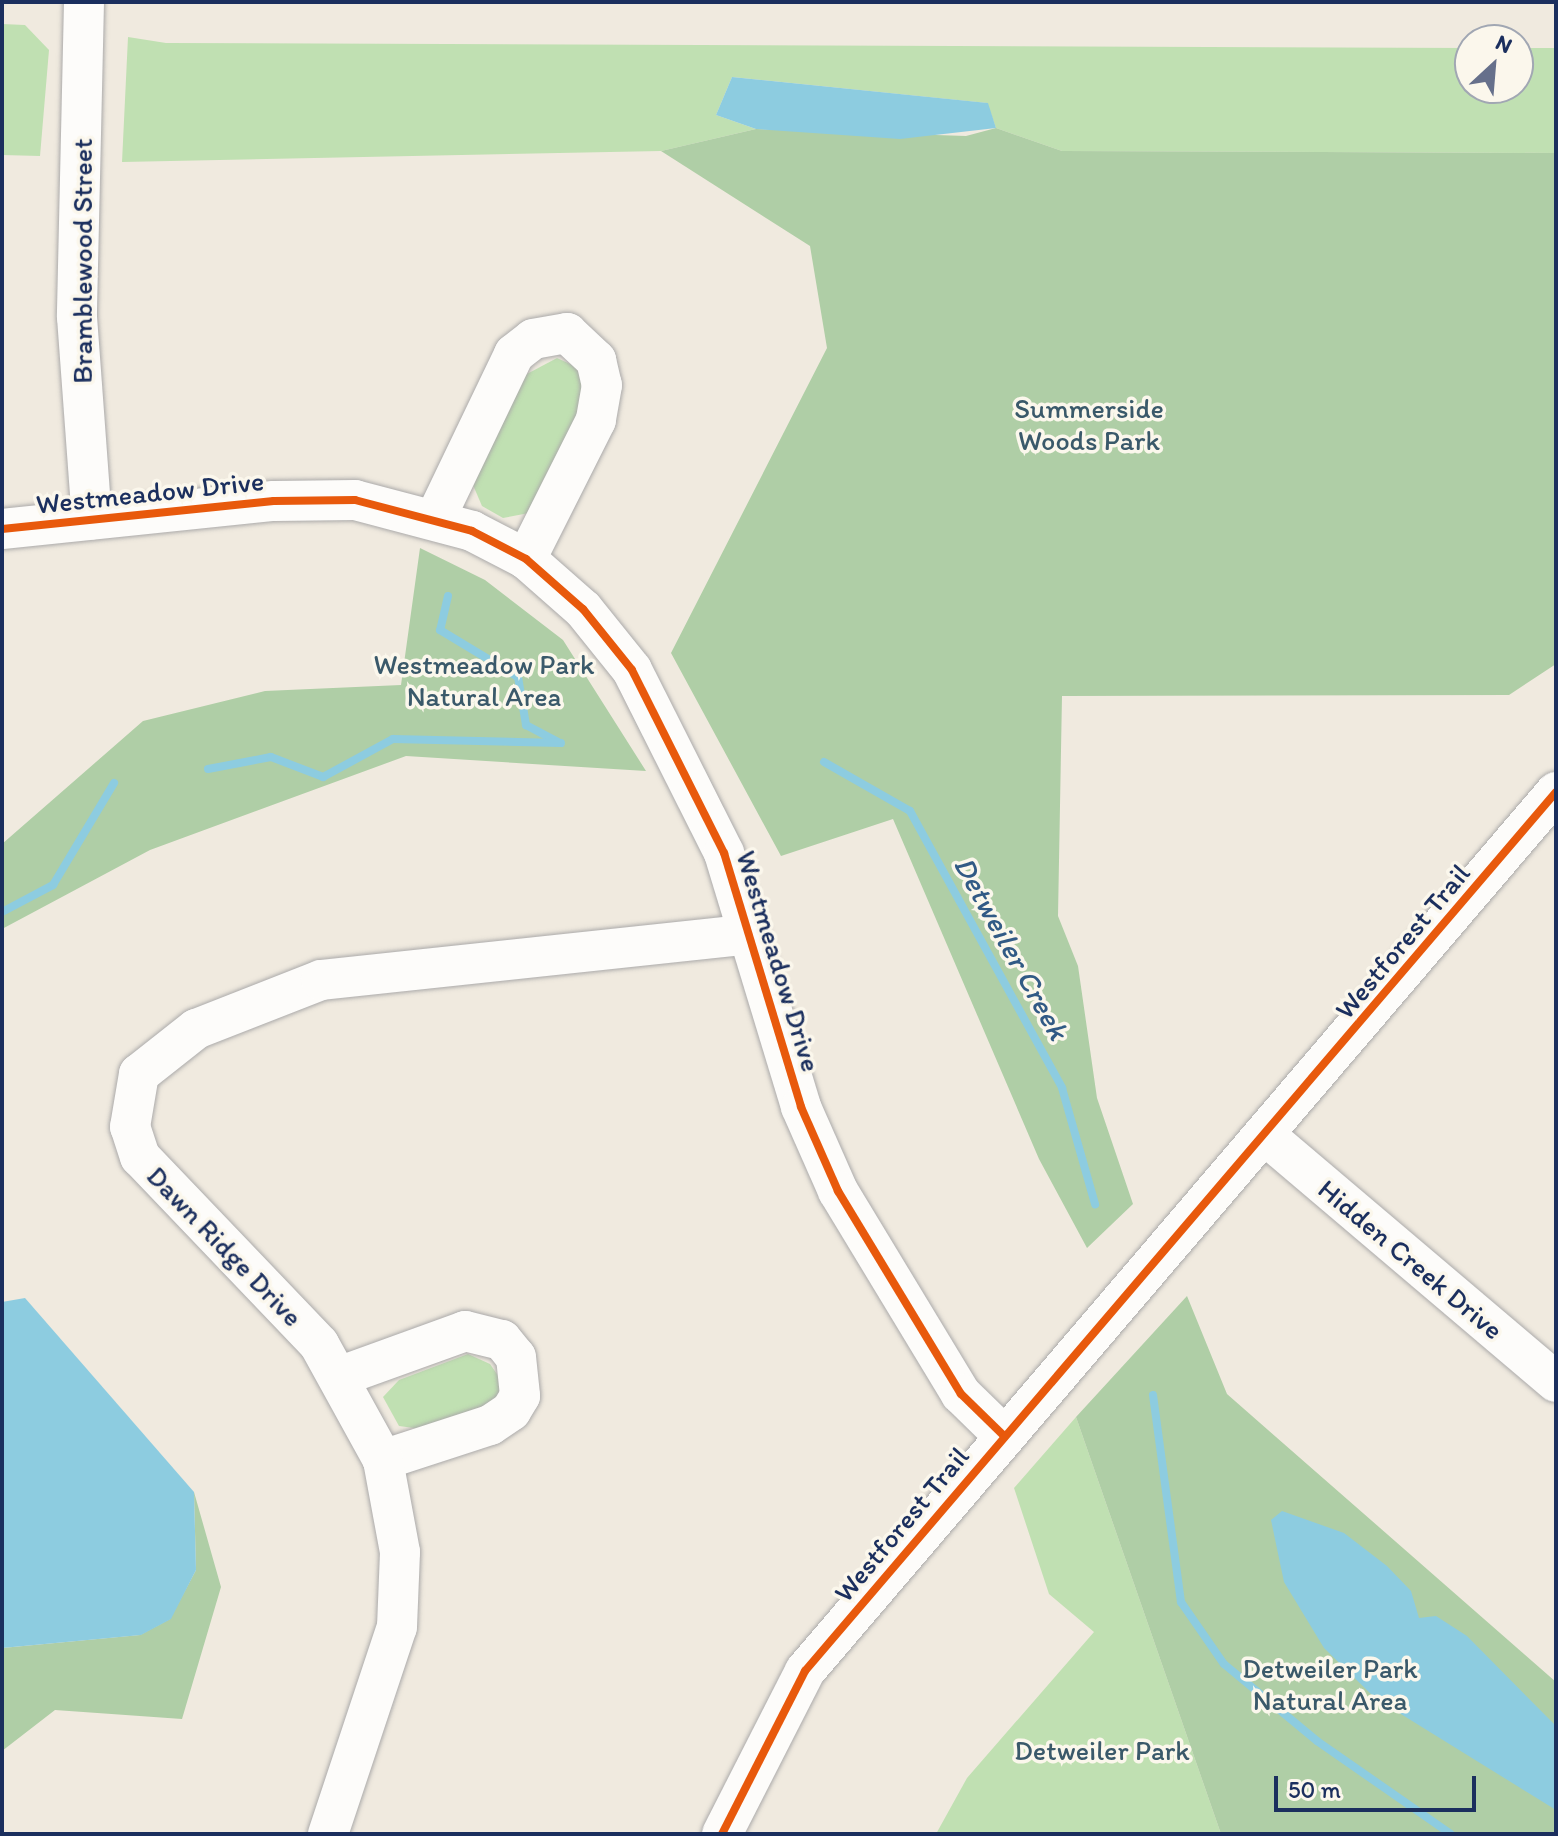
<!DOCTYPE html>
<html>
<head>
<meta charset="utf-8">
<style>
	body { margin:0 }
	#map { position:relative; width:1558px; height:1836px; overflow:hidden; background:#f0eadf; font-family:Itim,sans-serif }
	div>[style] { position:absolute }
	.green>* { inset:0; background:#c0e0b2 }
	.forest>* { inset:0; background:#afcea6 }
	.water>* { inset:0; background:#8dcce0 }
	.stream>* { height:8px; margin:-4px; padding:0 4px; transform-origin:4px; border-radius:4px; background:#8dcce0 }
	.roads { filter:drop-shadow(0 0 2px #abaaaa) drop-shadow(0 0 2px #abaaaa) }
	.minor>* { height:40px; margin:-20px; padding:0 20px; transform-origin:20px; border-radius:20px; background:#fdfcfa }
	.cycleway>* { height:8px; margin:-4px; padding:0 4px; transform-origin:4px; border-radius:4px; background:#e8590c }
	span { translate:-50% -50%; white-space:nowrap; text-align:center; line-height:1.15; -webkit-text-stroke:7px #fbf7ec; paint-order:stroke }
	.street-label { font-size:28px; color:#1b2f5e }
	.park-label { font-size:28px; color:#3a596a }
	.water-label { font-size:30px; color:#315a85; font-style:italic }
	.frame { position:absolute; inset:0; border:4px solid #1b2f5e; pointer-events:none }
	.north { position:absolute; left:1454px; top:24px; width:80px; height:80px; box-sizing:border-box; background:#fbf7ec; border:2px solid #a1a7b3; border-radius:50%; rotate:26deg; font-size:22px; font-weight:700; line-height:32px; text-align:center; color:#1b2f5e }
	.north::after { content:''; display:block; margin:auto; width:28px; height:36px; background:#66708b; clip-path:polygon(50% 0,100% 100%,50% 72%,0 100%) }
	.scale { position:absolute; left:1274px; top:1776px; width:202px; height:36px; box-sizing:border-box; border:4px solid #1b2f5e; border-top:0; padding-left:10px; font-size:24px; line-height:28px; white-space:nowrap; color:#1b2f5e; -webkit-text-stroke:6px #fbf7ec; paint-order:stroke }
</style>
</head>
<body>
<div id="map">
	<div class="green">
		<i style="clip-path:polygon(2px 24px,25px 25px,49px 50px,40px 156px,2px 155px)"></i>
		<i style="clip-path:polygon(128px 37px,166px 43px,1470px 48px,1470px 88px,1518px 88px,1518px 48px,1556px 48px,1556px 153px,1062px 151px,996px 128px,987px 103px,732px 77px,716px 115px,756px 129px,661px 151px,122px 162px)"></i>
		<i style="clip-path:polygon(557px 358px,581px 369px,591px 393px,529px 513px,503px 518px,482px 506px,473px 485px,525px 375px)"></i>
		<i style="clip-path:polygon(468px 1354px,490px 1364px,503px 1383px,491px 1409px,429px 1430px,399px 1426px,383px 1397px,399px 1380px)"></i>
		<i style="clip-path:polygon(1076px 1417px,1221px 1834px,936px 1834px,967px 1778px,1094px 1632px,1049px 1594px,1014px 1488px)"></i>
	</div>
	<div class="forest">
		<i style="clip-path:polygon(996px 128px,1062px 151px,1556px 153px,1556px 664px,1509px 695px,1062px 696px,1058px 916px,1078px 966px,1097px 1098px,1133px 1204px,1087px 1248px,1039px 1159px,893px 819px,781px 856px,671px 653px,827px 348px,810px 246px,661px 151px,756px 129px,966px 136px)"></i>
		<i style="clip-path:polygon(420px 548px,485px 580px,563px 640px,646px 771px,406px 756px,150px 850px,2px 929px,2px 844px,143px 721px,265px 691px,401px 685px)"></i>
		<i style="clip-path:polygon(1187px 1296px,1227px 1394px,1556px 1682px,1556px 1834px,1221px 1834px,1076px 1417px)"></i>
		<i style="clip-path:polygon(194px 1492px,221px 1587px,182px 1719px,55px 1710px,2px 1751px,2px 1648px,140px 1635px,170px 1619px,196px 1570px)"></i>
	</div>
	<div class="water">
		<i style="clip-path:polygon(732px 77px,988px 103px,996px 128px,900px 139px,756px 129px,716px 115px)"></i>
		<i style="clip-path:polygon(25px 1298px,194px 1492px,196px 1570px,171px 1619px,141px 1635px,2px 1648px,2px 1302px)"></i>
		<i style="clip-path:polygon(1282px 1511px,1344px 1533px,1387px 1566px,1411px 1591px,1419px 1618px,1436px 1616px,1467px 1636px,1556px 1726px,1556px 1810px,1375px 1698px,1324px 1648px,1284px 1582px,1271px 1520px)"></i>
	</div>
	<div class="stream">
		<i style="left:448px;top:596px;width:35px;rotate:103deg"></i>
		<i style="left:440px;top:630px;width:91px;rotate:31.1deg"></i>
		<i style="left:518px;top:677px;width:49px;rotate:80.5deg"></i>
		<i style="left:526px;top:725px;width:36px;rotate:28deg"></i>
		<i style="left:824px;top:762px;width:99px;rotate:29.7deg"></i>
		<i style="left:910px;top:811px;width:316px;rotate:61.2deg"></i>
		<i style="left:1062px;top:1088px;width:121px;rotate:74.1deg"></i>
		<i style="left:208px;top:769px;width:64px;rotate:-10.8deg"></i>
		<i style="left:271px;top:757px;width:56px;rotate:21deg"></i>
		<i style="left:323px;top:777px;width:80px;rotate:-28.5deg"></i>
		<i style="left:393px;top:739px;width:168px;rotate:1.4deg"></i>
		<i style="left:2px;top:912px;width:58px;rotate:-27.9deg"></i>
		<i style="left:53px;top:885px;width:119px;rotate:-59.1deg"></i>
		<i style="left:1153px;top:1395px;width:209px;rotate:82.3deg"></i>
		<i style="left:1181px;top:1602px;width:75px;rotate:55.3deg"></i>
		<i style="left:1224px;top:1664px;width:121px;rotate:39.6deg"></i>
		<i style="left:1317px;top:1741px;width:163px;rotate:34.8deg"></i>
	</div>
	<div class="roads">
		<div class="minor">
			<i style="left:84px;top:2px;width:315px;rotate:91.3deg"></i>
			<i style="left:77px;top:317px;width:203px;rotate:85.8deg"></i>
			<i style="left:436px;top:517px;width:181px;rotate:-64.4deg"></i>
			<i style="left:514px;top:354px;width:24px;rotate:-38deg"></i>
			<i style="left:533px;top:339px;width:35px;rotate:-10deg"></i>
			<i style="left:567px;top:333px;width:40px;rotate:43deg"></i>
			<i style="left:596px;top:360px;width:26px;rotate:77deg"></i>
			<i style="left:602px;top:385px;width:36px;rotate:100deg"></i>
			<i style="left:596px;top:420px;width:156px;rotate:116.7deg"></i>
			<i style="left:2px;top:529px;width:273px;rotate:-5.9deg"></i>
			<i style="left:274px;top:501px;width:81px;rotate:-0.7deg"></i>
			<i style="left:355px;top:500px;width:121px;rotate:14.8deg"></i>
			<i style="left:472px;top:531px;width:61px;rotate:27.4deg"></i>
			<i style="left:526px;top:559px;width:76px;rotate:41.3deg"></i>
			<i style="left:583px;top:609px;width:78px;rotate:51.2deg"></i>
			<i style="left:632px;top:670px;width:205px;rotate:63.3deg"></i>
			<i style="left:724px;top:853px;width:265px;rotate:73.1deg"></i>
			<i style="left:801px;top:1107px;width:92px;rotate:66.2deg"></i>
			<i style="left:838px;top:1191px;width:237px;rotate:58.8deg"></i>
			<i style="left:961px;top:1394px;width:60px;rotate:44.3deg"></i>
			<i style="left:1266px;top:1136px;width:380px;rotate:40.3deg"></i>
			<i style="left:341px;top:1376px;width:132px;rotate:-19.9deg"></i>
			<i style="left:465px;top:1331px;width:38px;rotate:14deg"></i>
			<i style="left:502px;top:1340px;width:22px;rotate:51deg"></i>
			<i style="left:516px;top:1357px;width:39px;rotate:84deg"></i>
			<i style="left:520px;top:1396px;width:17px;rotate:121deg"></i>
			<i style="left:511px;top:1411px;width:25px;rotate:146deg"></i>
			<i style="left:490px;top:1425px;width:113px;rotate:161.9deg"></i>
			<i style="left:328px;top:1834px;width:218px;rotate:-71.6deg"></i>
			<i style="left:397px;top:1627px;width:75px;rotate:-87.7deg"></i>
			<i style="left:400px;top:1552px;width:94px;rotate:-100.5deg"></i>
			<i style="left:383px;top:1460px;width:132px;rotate:-118.9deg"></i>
			<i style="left:319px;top:1344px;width:259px;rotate:-133.7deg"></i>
			<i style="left:140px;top:1157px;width:32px;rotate:-108deg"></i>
			<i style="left:130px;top:1127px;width:54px;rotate:-80.4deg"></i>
			<i style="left:139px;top:1074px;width:73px;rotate:-38.3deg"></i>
			<i style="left:196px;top:1029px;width:134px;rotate:-21.4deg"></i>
			<i style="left:321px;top:980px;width:431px;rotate:-6.1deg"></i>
			<i style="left:722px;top:1834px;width:183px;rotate:-63deg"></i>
			<i style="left:805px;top:1671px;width:1156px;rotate:-49.49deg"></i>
		</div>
	</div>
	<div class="cycleway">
		<i style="left:2px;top:529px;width:273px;rotate:-5.9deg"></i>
		<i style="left:274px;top:501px;width:81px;rotate:-0.7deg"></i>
		<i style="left:355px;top:500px;width:121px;rotate:14.8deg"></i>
		<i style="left:472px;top:531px;width:61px;rotate:27.4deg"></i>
		<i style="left:526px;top:559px;width:76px;rotate:41.3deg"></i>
		<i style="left:583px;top:609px;width:78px;rotate:51.2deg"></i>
		<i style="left:632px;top:670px;width:205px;rotate:63.3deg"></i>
		<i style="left:724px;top:853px;width:265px;rotate:73.1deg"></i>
		<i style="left:801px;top:1107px;width:92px;rotate:66.2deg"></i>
		<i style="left:838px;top:1191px;width:237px;rotate:58.8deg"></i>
		<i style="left:961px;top:1394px;width:60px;rotate:44.3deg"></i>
		<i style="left:722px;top:1834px;width:183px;rotate:-63deg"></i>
		<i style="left:805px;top:1671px;width:1156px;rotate:-49.49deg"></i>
	</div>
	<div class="street-label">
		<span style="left:82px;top:261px;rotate:-90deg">Bramblewood Street</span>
		<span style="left:150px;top:492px;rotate:-6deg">Westmeadow Drive</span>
		<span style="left:1402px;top:941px;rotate:-50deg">Westforest Trail</span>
		<span style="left:779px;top:961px;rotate:73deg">Westmeadow Drive</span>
		<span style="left:225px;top:1246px;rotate:46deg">Dawn Ridge Drive</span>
		<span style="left:1411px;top:1259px;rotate:40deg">Hidden Creek Drive</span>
		<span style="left:901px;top:1524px;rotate:-50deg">Westforest Trail</span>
	</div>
	<div class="park-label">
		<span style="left:1089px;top:424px">Summerside<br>Woods Park</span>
		<span style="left:484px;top:680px">Westmeadow Park<br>Natural Area</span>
		<span style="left:1330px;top:1684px">Detweiler Park<br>Natural Area</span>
		<span style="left:1102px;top:1750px">Detweiler Park</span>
	</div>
	<div class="water-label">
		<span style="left:1011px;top:948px;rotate:61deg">Detweiler Creek</span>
	</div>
	<div class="frame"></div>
	<div class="north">N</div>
	<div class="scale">50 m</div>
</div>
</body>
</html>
